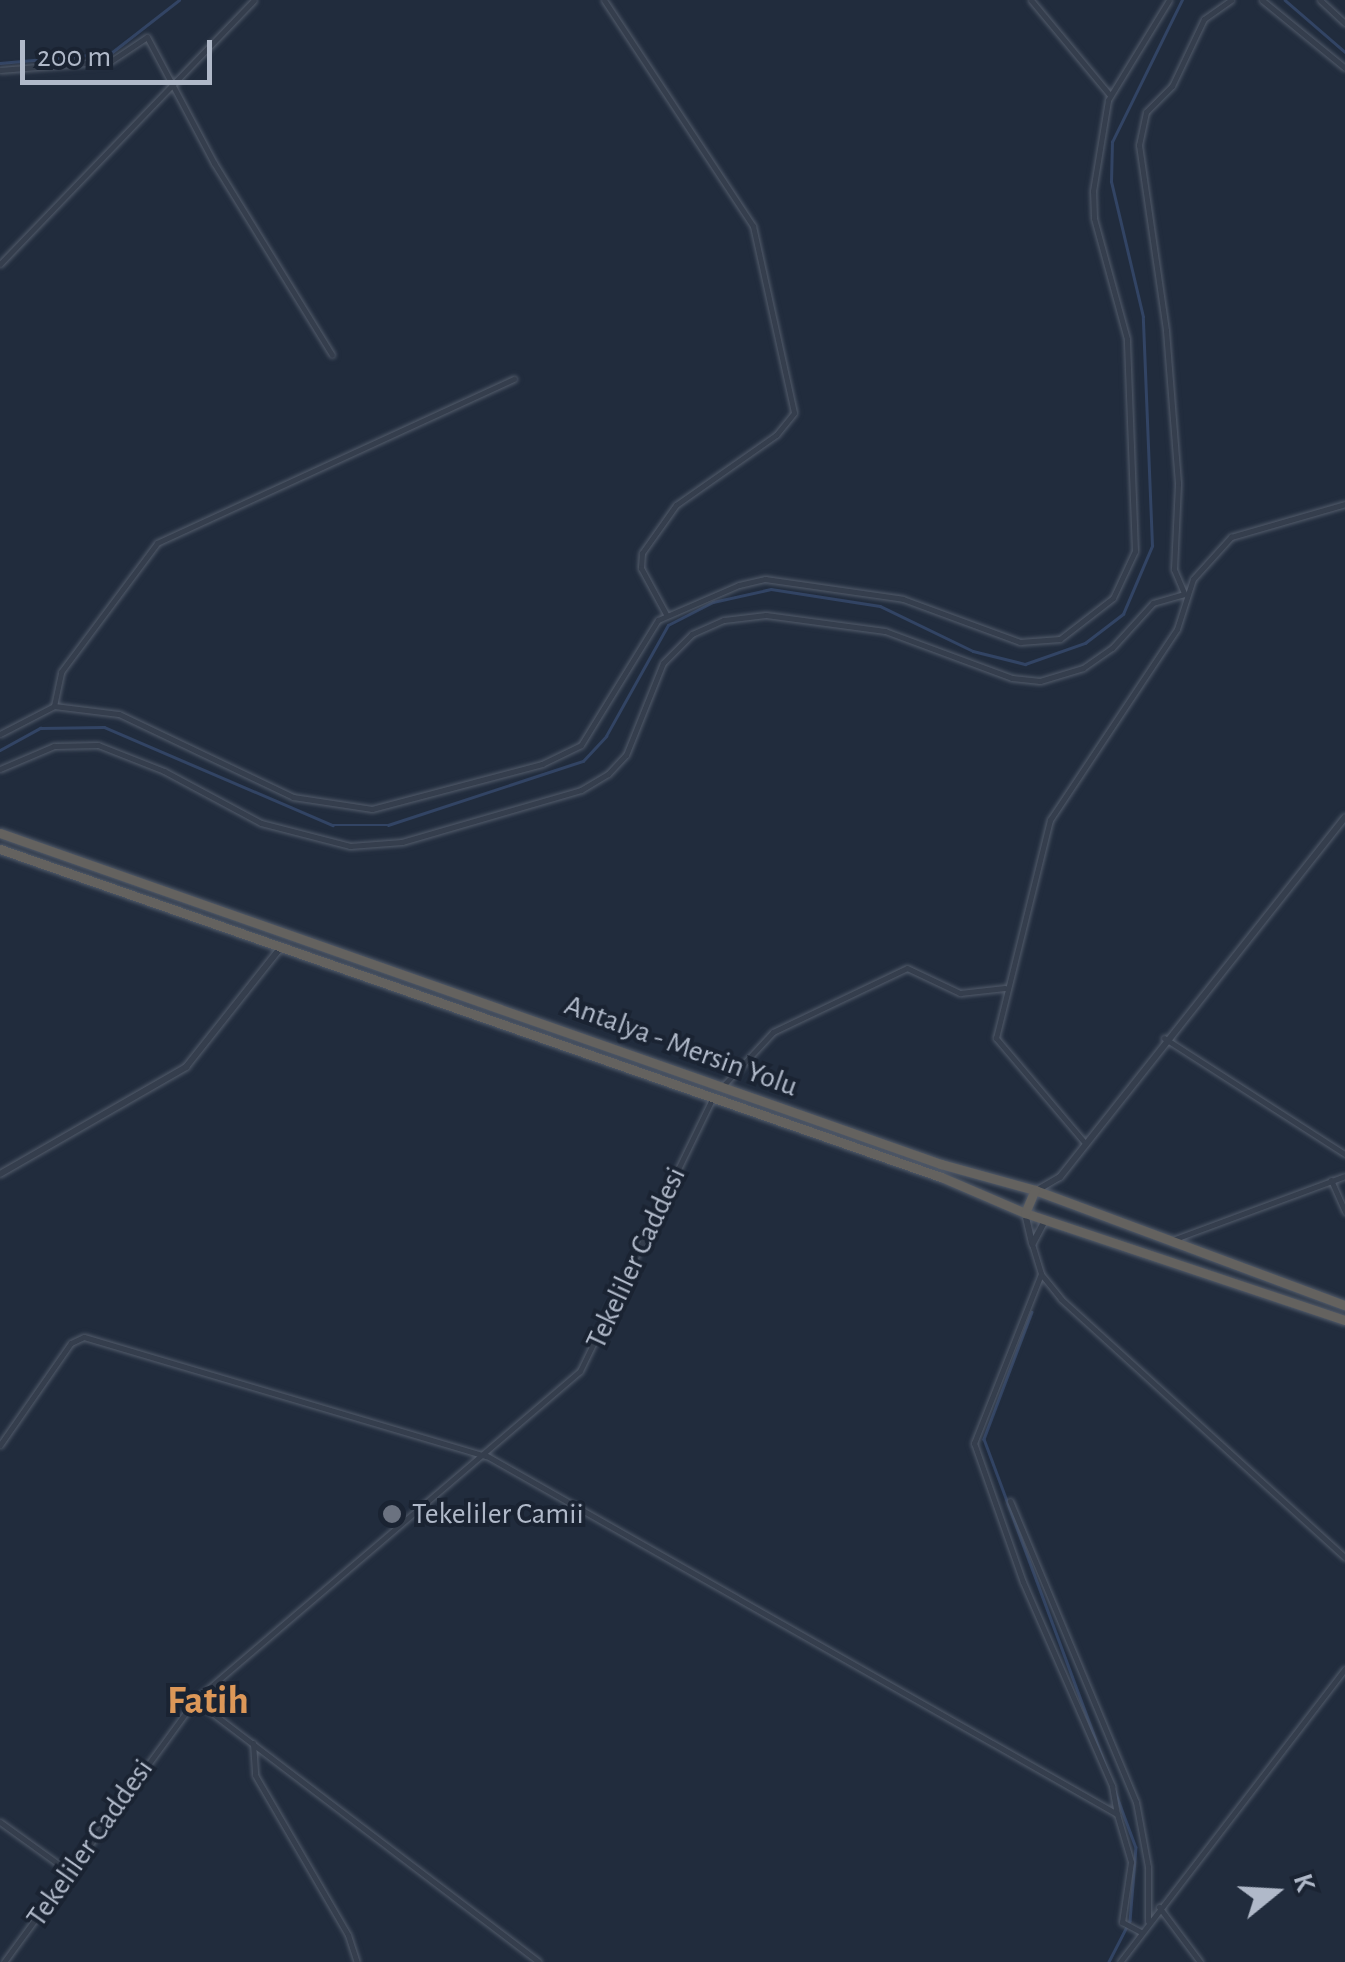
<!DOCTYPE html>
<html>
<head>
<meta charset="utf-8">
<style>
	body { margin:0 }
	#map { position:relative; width:1345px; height:1962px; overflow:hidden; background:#212c3d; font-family:"Alegreya Sans",sans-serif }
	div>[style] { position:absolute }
	.stream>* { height:2.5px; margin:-1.25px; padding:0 1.25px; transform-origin:1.25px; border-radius:1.25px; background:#324464 }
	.roads { filter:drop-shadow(0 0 2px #535c6b) drop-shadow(0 0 2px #535c6b) }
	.minor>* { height:5px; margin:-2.5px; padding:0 2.5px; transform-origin:2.5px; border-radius:2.5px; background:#353e4d }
	.tertiary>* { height:6px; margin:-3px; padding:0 3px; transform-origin:3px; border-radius:3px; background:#353e4d }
	.trunk>* { height:9px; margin:-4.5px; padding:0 4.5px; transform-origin:4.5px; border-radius:4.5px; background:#64625f }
	.dots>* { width:28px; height:28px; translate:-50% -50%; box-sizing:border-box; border:5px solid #1a2332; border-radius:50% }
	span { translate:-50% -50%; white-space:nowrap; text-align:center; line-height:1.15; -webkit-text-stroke:8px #1a2332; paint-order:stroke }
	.street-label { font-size:30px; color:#b0b9c9 }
	.poi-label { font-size:30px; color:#b0b9c9 }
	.left { translate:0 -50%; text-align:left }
	.district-label { font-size:40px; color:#dc9758; font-weight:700 }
	.north { position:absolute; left:1225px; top:1842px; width:100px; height:100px; -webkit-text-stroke:8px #1a2332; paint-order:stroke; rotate:72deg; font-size:28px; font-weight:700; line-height:40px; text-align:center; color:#b0b9c9 }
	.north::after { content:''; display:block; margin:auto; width:35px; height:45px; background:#b0b9c9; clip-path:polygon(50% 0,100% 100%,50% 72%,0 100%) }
	.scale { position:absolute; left:20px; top:40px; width:192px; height:45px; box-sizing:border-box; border:5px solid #b0b9c9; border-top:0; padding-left:12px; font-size:30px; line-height:35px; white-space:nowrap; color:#b0b9c9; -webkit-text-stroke:8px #1a2332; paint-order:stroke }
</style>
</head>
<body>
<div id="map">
	<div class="stream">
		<i style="left:1285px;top:0;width:79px;rotate:40.9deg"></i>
		<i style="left:0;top:63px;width:111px;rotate:-5.1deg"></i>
		<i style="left:111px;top:53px;width:86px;rotate:-37.9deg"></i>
		<i style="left:0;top:750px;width:46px;rotate:-28.8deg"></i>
		<i style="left:40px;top:728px;width:64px;rotate:-0.9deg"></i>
		<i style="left:104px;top:727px;width:249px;rotate:23.2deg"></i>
		<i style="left:333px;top:825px;width:55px"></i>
		<i style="left:388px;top:825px;width:205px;rotate:-18.2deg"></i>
		<i style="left:583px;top:761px;width:34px;rotate:-47deg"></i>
		<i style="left:606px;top:736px;width:127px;rotate:-60.8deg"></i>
		<i style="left:668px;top:625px;width:51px;rotate:-27.1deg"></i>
		<i style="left:713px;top:602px;width:59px;rotate:-12.6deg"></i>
		<i style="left:771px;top:589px;width:110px;rotate:8.9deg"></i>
		<i style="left:880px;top:606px;width:103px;rotate:25.8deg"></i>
		<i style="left:973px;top:651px;width:54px;rotate:14deg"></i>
		<i style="left:1025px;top:664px;width:64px;rotate:-19.3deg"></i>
		<i style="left:1085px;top:643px;width:48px;rotate:-37.3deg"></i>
		<i style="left:1123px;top:614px;width:74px;rotate:-66.9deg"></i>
		<i style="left:1152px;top:546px;width:229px;rotate:-92.3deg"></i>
		<i style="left:1143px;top:317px;width:139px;rotate:-103.3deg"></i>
		<i style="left:1111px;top:182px;width:40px;rotate:-88.6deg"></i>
		<i style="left:1112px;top:142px;width:158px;rotate:-63.8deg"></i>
		<i style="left:1032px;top:1312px;width:136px;rotate:110.7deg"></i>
		<i style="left:984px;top:1439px;width:435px;rotate:69.6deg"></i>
		<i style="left:1136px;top:1847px;width:74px;rotate:94.6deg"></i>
		<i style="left:1130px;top:1921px;width:46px;rotate:117.1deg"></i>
	</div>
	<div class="roads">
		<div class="minor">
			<i style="left:604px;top:0;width:271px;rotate:56.6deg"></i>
			<i style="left:753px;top:226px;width:191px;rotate:77.6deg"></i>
			<i style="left:794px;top:413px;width:28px;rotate:129deg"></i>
			<i style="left:776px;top:435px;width:122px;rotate:145deg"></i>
			<i style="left:676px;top:505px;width:59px;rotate:125.3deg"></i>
			<i style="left:642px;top:553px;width:15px;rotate:94deg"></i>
			<i style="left:641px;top:568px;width:52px;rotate:61.5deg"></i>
			<i style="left:1031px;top:0;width:124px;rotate:50.3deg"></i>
			<i style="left:1262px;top:0;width:107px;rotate:39.3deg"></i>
			<i style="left:1320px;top:0;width:34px;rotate:43deg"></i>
			<i style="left:0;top:70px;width:111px;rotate:-4.6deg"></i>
			<i style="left:111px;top:61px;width:43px;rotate:-33.7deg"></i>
			<i style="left:147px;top:37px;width:143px;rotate:62deg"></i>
			<i style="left:214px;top:163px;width:225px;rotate:58.4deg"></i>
			<i style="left:0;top:264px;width:366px;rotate:-46.1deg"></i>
			<i style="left:1184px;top:593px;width:26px;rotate:-113deg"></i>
			<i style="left:1174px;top:569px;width:86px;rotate:-87.3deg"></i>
			<i style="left:1178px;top:483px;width:153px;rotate:-94.5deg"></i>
			<i style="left:1166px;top:330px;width:187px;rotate:-98.3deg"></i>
			<i style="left:1139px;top:145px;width:34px;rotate:-78deg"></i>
			<i style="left:1146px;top:112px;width:37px;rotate:-45deg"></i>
			<i style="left:1172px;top:86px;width:74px;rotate:-64.5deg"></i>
			<i style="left:1204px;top:19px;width:33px;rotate:-35deg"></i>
			<i style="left:54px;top:706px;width:35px;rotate:-78deg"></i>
			<i style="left:61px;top:672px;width:161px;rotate:-53.3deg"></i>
			<i style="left:157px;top:543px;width:393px;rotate:-24.7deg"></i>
			<i style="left:0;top:734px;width:61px;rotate:-27.4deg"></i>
			<i style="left:54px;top:706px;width:65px;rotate:7deg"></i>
			<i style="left:119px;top:714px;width:193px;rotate:25.5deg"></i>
			<i style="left:293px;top:797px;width:80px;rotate:8.6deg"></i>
			<i style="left:372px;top:809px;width:176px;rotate:-14.8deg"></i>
			<i style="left:542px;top:764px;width:43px;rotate:-26deg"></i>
			<i style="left:581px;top:745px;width:147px;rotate:-58.4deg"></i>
			<i style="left:658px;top:620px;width:88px;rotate:-23.4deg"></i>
			<i style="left:739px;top:585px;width:27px;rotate:-13deg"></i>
			<i style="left:765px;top:579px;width:139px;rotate:8.2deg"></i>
			<i style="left:903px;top:599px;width:125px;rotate:20.2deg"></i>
			<i style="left:1020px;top:642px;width:40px;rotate:-4.3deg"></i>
			<i style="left:1060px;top:639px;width:67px;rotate:-37.7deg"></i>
			<i style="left:1113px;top:598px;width:52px;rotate:-64.9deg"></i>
			<i style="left:1135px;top:551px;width:212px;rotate:-92.2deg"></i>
			<i style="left:1127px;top:339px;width:125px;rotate:-105.3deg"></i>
			<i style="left:1094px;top:218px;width:27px;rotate:-92deg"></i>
			<i style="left:1093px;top:191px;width:92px;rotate:-80.6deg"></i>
			<i style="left:1108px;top:100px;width:117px;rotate:-58.6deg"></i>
			<i style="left:0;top:769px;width:59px;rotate:-23.1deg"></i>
			<i style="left:54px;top:746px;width:44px;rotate:-1.3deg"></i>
			<i style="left:98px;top:745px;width:71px;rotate:21.5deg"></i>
			<i style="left:164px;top:771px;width:110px;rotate:28.2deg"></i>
			<i style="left:261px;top:823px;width:92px;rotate:14.5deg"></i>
			<i style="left:350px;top:846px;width:52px;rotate:-4.4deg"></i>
			<i style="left:402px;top:842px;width:186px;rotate:-16.2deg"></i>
			<i style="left:581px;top:790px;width:31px;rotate:-31deg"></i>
			<i style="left:608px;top:774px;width:26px;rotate:-47deg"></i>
			<i style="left:626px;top:755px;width:99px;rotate:-68.1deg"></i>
			<i style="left:663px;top:663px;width:41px;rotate:-45deg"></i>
			<i style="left:692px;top:634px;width:35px;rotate:-24deg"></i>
			<i style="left:724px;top:620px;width:42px;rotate:-6.8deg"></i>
			<i style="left:766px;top:615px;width:120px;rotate:7.7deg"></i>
			<i style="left:885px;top:631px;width:135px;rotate:20.3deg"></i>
			<i style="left:1012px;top:678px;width:28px;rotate:6deg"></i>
			<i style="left:1040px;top:681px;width:45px;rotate:-16.8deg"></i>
			<i style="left:1083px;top:668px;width:35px;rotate:-35deg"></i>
			<i style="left:1112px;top:648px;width:61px;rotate:-47.7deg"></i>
			<i style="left:1153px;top:603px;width:32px;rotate:-16deg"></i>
			<i style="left:1164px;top:1038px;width:215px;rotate:32.7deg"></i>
			<i style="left:721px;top:1088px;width:76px;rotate:-47.1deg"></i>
			<i style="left:773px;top:1032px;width:148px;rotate:-25.5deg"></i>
			<i style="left:907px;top:968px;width:59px;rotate:25.3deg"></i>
			<i style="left:960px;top:993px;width:45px;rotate:-6.3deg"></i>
			<i style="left:1085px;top:1143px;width:138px;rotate:-130.3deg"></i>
			<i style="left:996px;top:1038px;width:225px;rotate:-76.1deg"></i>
			<i style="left:1050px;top:820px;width:229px;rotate:-56.4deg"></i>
			<i style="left:1177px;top:629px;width:52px;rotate:-72.3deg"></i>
			<i style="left:1193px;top:579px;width:57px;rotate:-47.9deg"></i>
			<i style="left:1231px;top:537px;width:119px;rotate:-16.1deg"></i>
			<i style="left:1331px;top:1180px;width:35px;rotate:66deg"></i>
			<i style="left:1175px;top:1239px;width:181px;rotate:-20.3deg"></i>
			<i style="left:1032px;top:1244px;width:31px;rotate:73deg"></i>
			<i style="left:1041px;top:1274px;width:32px;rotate:51deg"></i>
			<i style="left:1061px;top:1299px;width:384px;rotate:42.3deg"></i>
			<i style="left:1041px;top:1274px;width:182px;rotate:111.6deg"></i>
			<i style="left:974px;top:1443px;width:147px;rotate:70.6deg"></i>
			<i style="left:1023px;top:1582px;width:223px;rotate:66.4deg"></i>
			<i style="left:1112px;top:1786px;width:28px;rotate:80deg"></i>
			<i style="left:0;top:1445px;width:124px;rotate:-55.2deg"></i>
			<i style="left:71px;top:1343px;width:14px;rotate:-25deg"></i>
			<i style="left:84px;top:1337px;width:420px;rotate:16.5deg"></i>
			<i style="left:487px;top:1456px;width:725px;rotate:29.61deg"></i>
			<i style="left:1117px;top:1814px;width:50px;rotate:73.7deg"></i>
			<i style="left:1131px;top:1862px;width:61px;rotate:98.5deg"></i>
			<i style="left:1122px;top:1922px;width:21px;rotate:28deg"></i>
			<i style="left:1010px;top:1501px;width:326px;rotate:67.3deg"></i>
			<i style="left:1136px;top:1802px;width:66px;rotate:79.5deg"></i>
			<i style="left:1148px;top:1867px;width:54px;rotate:90deg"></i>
			<i style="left:195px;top:1700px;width:432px;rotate:37.3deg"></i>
			<i style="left:253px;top:1743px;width:32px;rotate:86deg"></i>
			<i style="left:255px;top:1775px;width:185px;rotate:59.8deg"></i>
			<i style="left:348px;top:1935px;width:28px;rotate:72deg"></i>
			<i style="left:0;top:1822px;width:89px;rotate:35.8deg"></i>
			<i style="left:1159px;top:1907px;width:69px;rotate:53.3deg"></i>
			<i style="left:4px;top:1962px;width:324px;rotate:-53.9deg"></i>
			<i style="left:195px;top:1700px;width:506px;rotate:-40.52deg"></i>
			<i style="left:580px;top:1371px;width:302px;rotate:-64.1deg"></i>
			<i style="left:1120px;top:1962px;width:369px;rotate:-52.5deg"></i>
		</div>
		<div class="tertiary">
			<i style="left:0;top:1174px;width:215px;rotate:-29.9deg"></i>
			<i style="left:186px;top:1067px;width:153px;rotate:-51.6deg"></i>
			<i style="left:1039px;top:1189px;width:24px;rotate:-30deg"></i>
			<i style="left:1060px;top:1177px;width:459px;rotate:-51.6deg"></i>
			<i style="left:1025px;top:1213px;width:32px;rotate:77deg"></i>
			<i style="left:1033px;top:1243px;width:26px;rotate:-62deg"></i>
		</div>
		<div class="trunk">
			<i style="left:0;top:833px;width:998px;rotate:19.38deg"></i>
			<i style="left:941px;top:1164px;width:98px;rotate:15.5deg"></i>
			<i style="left:1035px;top:1190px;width:331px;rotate:20.4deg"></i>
			<i style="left:0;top:849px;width:997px;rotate:19.22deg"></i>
			<i style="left:941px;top:1177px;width:91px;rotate:23.2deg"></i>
			<i style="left:1025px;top:1213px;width:337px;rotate:18.5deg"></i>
			<i style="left:1025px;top:1213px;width:25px;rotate:-67deg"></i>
		</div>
	</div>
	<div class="dots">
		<i style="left:392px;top:1514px;background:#6b7280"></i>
	</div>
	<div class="street-label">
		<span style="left:681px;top:1046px;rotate:20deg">Antalya - Mersin Yolu</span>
		<span style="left:636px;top:1258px;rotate:-65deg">Tekeliler Caddesi</span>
		<span style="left:90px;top:1843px;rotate:-55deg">Tekeliler Caddesi</span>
	</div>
	<div class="poi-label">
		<span class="left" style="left:412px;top:1514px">Tekeliler Camii</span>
	</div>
	<div class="district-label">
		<span style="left:208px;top:1701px">Fatih</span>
	</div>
	<div class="north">K</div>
	<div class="scale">200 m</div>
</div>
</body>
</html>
